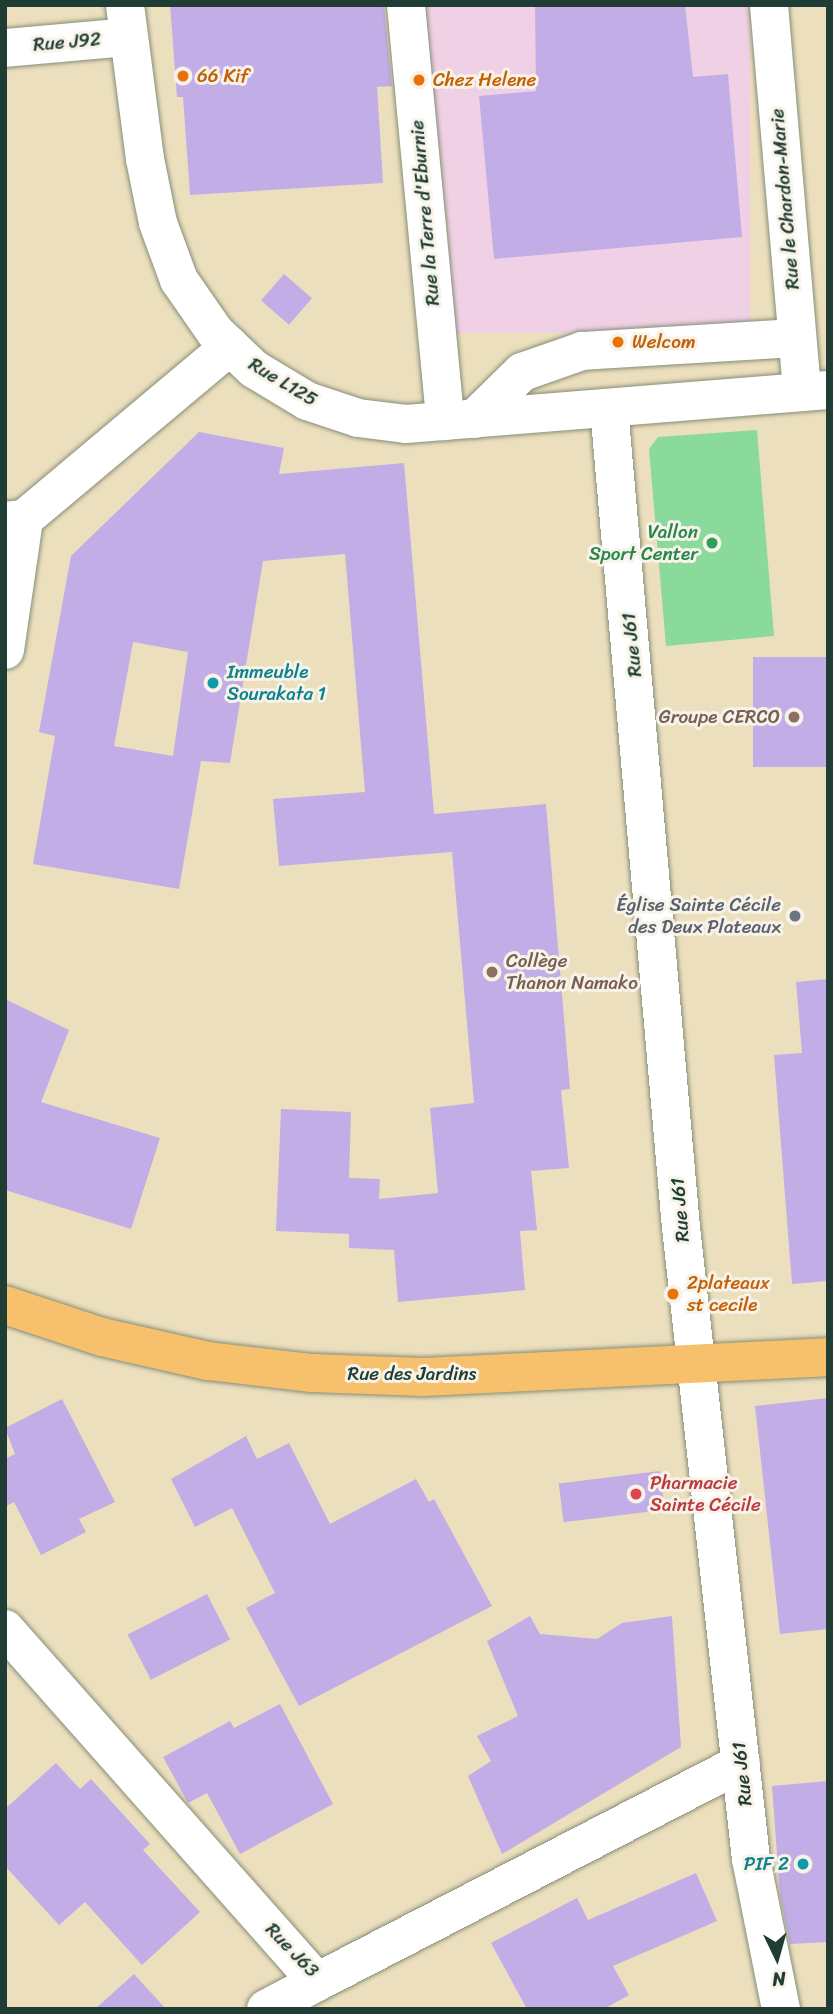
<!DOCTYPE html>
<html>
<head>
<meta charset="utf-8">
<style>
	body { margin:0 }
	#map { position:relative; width:833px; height:2014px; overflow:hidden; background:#ecdfbd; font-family:Sriracha,sans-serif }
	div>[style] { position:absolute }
	.built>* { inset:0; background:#f0d0e4; transform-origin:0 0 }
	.green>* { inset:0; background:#8adb9b }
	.building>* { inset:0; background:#c3ade7; transform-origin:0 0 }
	.roads { filter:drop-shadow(0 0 2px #868e78) drop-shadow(0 0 2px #868e78) }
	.minor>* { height:38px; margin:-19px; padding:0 19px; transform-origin:19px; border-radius:19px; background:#fff }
	.major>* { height:38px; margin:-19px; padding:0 19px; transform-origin:19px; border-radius:19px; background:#f7c06c }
	.dots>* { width:19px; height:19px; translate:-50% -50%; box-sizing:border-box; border:4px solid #f7f3e8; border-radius:50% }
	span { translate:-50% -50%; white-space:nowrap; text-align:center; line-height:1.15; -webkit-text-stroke:6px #f7f3e8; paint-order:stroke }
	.street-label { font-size:19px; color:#1f3d34 }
	.food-label { font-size:19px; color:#c56008 }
	.left { translate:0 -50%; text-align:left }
	.leisure-label { font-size:19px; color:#27864d }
	.right { translate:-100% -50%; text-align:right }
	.culture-label { font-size:19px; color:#0d838f }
	.education-label { font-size:19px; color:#785e54 }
	.worship-label { font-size:19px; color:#5b616d }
	.health-label { font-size:19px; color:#be3a42 }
	.frame { position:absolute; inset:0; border:7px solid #1f3d34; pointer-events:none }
	.north { position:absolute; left:742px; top:1923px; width:70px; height:70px; -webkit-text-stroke:5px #f7f3e8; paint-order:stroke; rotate:175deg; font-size:19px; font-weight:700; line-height:28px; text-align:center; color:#1f3d34 }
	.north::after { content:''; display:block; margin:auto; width:24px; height:32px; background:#1f3d34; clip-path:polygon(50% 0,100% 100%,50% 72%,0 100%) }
</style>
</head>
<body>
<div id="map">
	<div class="built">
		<i style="left:427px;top:5px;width:323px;height:328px"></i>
	</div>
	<div class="green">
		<i style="clip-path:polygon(757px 430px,774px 636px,666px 646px,649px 449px,658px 437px)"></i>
	</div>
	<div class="building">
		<i style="clip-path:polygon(170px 5px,384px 5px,392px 86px,377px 87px,383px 183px,190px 195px,183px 97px,177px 97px)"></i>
		<i style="clip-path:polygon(606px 5px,685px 5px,693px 77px,728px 74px,742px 237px,494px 259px,479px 96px,536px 91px,535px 6px)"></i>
		<i style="left:284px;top:274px;width:37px;height:35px;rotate:41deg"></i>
		<i style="clip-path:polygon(evenodd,199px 432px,284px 448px,279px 474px,404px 463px,434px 814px,546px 804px,570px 1089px,561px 1090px,569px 1168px,531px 1171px,537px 1230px,520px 1231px,525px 1290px,398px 1302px,394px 1250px,349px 1248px,349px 1234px,276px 1231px,281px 1109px,351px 1112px,349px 1178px,380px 1179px,379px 1199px,438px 1193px,430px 1108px,474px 1103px,452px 852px,279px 866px,273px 799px,365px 792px,345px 554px,263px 561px,230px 763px,201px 761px,179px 889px,33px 864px,55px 736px,39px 732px,71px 556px,199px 432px,133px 642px,188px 652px,173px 756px,114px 746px,133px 642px)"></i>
		<i style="left:828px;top:657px;width:110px;height:75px;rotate:90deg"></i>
		<i style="clip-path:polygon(828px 979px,828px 1281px,792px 1284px,774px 1055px,802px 1053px,796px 982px)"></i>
		<i style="clip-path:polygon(5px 999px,69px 1030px,41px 1102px,160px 1138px,131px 1229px,5px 1190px)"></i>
		<i style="clip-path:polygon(828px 1398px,828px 1629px,780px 1634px,755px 1406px)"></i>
		<i style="clip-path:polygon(62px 1399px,115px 1502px,79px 1519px,86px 1532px,41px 1555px,14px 1502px,5px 1507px,5px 1459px,15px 1454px,5px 1428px)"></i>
		<i style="clip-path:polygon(246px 1436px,257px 1459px,289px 1443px,330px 1524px,416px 1479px,429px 1502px,434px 1499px,492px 1606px,299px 1706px,246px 1608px,275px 1593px,232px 1508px,195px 1527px,171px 1479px)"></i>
		<i style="left:660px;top:1471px;width:39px;height:102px;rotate:83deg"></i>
		<i style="left:207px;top:1594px;width:51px;height:89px;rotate:63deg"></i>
		<i style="clip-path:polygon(530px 1616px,540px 1634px,597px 1639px,622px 1623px,672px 1616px,681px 1747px,502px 1854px,468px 1776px,491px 1761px,477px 1736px,518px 1716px,487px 1641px)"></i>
		<i style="clip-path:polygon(280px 1704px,333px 1804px,240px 1854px,207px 1793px,188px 1803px,163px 1757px,230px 1721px,234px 1728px)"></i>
		<i style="clip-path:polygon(56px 1763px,80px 1789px,91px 1779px,150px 1844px,143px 1850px,200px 1912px,142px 1965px,85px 1902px,59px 1925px,5px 1866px,5px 1809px)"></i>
		<i style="clip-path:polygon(828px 1781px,828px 1942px,790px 1944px,780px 1895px,772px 1786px)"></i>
		<i style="clip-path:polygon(696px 1873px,717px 1921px,613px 1966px,629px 1995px,604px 2009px,527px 2009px,491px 1943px,577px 1898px,588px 1920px)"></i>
		<i style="clip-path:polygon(134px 1974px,166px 2009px,95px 2009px)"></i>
	</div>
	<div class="roads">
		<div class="minor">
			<i style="left:125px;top:5px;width:155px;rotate:82.6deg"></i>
			<i style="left:145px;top:159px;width:65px;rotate:78.5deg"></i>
			<i style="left:158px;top:223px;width:61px;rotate:69.8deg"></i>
			<i style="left:179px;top:280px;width:63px;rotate:55.3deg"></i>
			<i style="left:215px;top:332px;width:54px;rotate:43.5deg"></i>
			<i style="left:254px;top:369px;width:62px;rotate:31.1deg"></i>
			<i style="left:307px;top:401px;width:54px;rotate:18.4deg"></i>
			<i style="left:358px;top:418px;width:48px;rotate:7.1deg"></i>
			<i style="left:406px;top:424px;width:423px;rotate:-4.6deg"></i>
			<i style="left:406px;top:5px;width:418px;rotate:84.6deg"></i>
			<i style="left:769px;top:5px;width:388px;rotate:85.1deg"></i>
			<i style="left:5px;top:48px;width:123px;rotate:-5.1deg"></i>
			<i style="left:609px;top:408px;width:822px;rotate:84.98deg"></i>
			<i style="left:681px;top:1227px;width:636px;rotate:83.68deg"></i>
			<i style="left:751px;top:1859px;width:153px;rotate:78.7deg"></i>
			<i style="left:474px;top:419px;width:67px;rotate:-44.4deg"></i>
			<i style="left:522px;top:372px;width:64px;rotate:-19.3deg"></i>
			<i style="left:582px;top:351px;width:215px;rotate:-3.5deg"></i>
			<i style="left:5px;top:521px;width:19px;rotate:-6deg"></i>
			<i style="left:24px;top:519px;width:269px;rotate:-40deg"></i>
			<i style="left:5px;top:650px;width:132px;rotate:-81.7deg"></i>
			<i style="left:5px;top:1629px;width:471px;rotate:48.5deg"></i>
			<i style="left:317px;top:1982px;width:477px;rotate:-27.3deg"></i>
			<i style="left:266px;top:2009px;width:58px;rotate:-27.9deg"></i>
		</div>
		<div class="major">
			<i style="left:5px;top:1305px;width:102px;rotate:18.3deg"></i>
			<i style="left:102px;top:1337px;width:109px;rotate:12.8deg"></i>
			<i style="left:208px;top:1361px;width:105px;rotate:6.6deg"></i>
			<i style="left:312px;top:1373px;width:111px;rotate:2.1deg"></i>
			<i style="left:423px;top:1377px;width:405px;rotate:-2.8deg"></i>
		</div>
	</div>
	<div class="dots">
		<i style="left:183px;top:76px;background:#e8710a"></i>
		<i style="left:419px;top:80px;background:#e8710a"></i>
		<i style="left:618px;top:342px;background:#e8710a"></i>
		<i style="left:712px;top:543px;background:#2e9e5b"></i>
		<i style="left:213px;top:683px;background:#0f9aa8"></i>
		<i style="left:794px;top:717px;background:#8d6e63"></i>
		<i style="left:795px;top:916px;background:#6b7280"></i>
		<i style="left:492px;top:972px;background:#8d6e63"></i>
		<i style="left:673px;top:1294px;background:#e8710a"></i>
		<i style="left:636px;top:1494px;background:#e0444e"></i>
		<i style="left:803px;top:1864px;background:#0f9aa8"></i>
	</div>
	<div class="street-label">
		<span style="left:67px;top:42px;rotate:-5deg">Rue J92</span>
		<span style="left:785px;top:199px;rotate:-95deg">Rue le Chardon-Marie</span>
		<span style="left:425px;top:213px;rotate:-95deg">Rue la Terre d'Eburnie</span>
		<span style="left:283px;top:382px;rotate:31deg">Rue L125</span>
		<span style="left:632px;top:645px;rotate:-96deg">Rue J61</span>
		<span style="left:680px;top:1210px;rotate:-95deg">Rue J61</span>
		<span style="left:412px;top:1374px">Rue des Jardins</span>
		<span style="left:742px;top:1774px;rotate:-96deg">Rue J61</span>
		<span style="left:292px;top:1950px;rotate:46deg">Rue J63</span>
	</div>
	<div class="food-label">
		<span class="left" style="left:197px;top:76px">66 Kif</span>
		<span class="left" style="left:433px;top:80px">Chez Helene</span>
		<span class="left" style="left:632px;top:342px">Welcom</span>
		<span class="left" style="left:687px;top:1294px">2plateaux<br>st cecile</span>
	</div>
	<div class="leisure-label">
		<span class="right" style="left:698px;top:543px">Vallon<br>Sport Center</span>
	</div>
	<div class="culture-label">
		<span class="left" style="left:227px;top:683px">Immeuble<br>Sourakata 1</span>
		<span class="right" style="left:789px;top:1864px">PIF 2</span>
	</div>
	<div class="education-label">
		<span class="right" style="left:780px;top:717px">Groupe CERCO</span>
		<span class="left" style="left:506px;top:972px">Collège<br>Thanon Namako</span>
	</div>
	<div class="worship-label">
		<span class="right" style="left:781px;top:916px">Église Sainte Cécile<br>des Deux Plateaux</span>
	</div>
	<div class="health-label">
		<span class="left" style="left:650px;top:1494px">Pharmacie<br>Sainte Cécile</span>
	</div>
	<div class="frame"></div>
	<div class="north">N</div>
</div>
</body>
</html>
